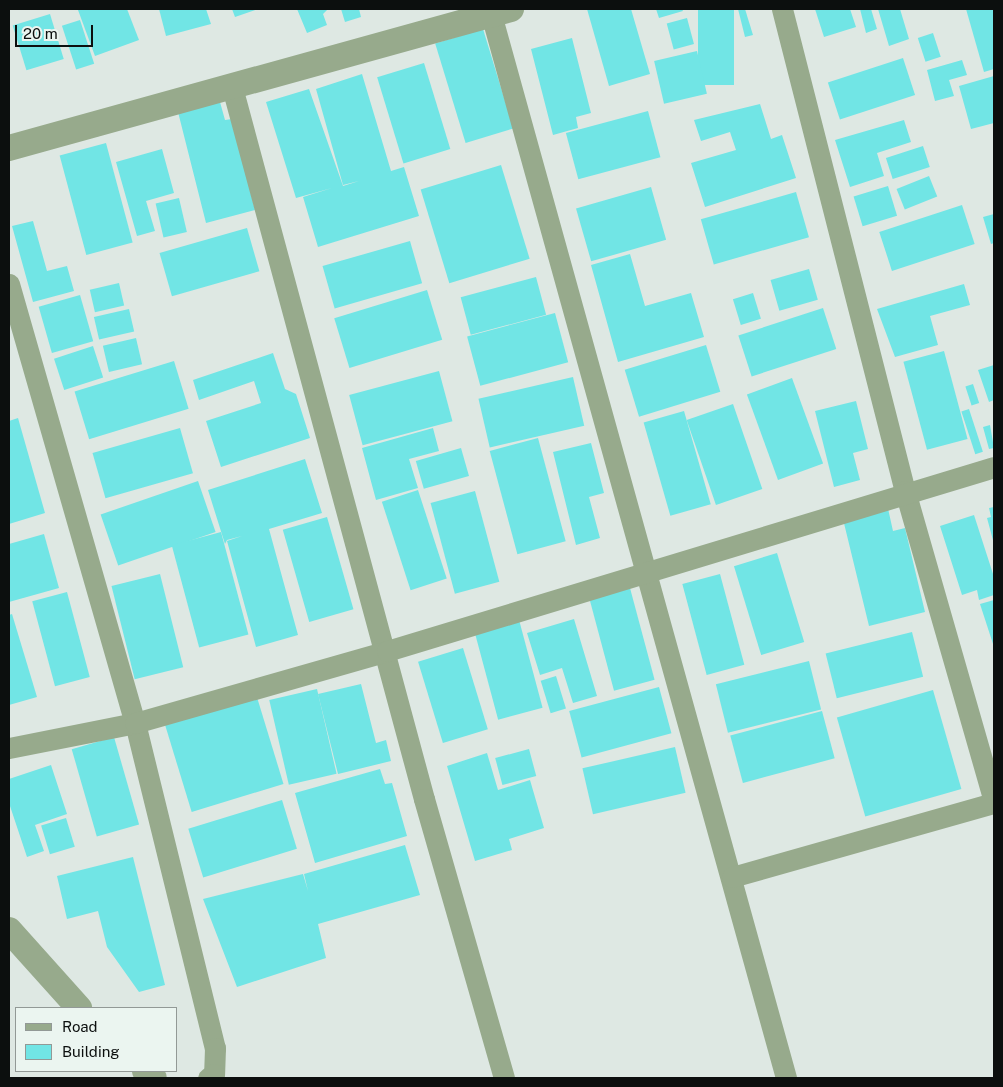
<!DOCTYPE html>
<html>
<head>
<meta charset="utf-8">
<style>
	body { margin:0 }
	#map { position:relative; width:1003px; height:1087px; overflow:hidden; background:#dee8e3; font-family:"Public Sans",sans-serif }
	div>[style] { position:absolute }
	.building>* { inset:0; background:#71e5e5; transform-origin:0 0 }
	.minor>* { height:21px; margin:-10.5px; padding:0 10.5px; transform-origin:10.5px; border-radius:10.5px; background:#97aa8c }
	.tertiary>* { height:26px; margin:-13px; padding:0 13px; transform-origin:13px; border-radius:13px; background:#97aa8c }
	span { translate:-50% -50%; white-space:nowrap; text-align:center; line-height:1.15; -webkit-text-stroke:4.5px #ebf5f0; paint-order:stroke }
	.frame { position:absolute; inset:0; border:10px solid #0c0f0e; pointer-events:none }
	.legend { position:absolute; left:15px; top:1007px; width:162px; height:65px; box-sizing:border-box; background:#ebf5f0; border:1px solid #929996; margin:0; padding:6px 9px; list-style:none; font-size:15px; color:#0c0f0e }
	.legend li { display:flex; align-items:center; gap:10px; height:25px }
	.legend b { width:25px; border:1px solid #929996 }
	.scale { position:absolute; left:15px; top:25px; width:78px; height:22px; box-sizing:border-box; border:2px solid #0c0f0e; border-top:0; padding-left:6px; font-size:15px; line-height:18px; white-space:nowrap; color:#0c0f0e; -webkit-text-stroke:4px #ebf5f0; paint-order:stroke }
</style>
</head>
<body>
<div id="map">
	<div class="building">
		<i style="clip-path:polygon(127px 9px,139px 40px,95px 56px,78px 10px)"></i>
		<i style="clip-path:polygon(159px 9px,206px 9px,211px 24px,166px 36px)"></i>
		<i style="clip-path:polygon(232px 9px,258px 9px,235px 17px)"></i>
		<i style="clip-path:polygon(297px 9px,328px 9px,323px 14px,327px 25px,307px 33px)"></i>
		<i style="clip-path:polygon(341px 9px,359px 9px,361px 17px,345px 22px)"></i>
		<i style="clip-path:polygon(587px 9px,631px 9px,650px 74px,609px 86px)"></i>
		<i style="clip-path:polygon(656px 9px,682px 9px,683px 11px,659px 18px)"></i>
		<i style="left:698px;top:9px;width:36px;height:76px"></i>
		<i style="clip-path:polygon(738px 9px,745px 9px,753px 35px,745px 37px)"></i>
		<i style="clip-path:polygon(815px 9px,850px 9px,856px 27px,824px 37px)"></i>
		<i style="clip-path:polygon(860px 9px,871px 9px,877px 29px,866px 33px)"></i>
		<i style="clip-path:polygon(878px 9px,900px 9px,909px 39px,889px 46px)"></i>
		<i style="clip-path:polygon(966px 9px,994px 9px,994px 69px,984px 72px)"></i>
		<i style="left:50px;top:14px;width:47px;height:39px;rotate:73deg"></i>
		<i style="left:687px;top:18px;width:27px;height:21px;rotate:75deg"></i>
		<i style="left:80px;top:20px;width:46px;height:19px;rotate:72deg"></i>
		<i style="left:483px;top:29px;width:104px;height:50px;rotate:73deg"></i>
		<i style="left:933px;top:33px;width:25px;height:16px;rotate:72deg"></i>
		<i style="clip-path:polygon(572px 38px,591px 113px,576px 117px,578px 128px,553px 135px,531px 49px)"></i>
		<i style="left:697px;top:51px;width:44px;height:44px;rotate:77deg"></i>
		<i style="left:903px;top:58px;width:39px;height:79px;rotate:72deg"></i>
		<i style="clip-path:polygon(962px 60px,967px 75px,949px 80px,954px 96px,935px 101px,927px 70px)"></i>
		<i style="left:424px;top:63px;width:90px;height:49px;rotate:73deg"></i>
		<i style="clip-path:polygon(362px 74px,391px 171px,404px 167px,419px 216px,318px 247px,303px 197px,332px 188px,296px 198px,266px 102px,309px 89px,343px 186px,359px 181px,343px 185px,316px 89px)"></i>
		<i style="clip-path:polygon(994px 76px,994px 123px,971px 129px,959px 86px)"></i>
		<i style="clip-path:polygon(220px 102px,225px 120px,232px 119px,255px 210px,206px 223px,178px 112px)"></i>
		<i style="clip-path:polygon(760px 104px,771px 139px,782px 135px,796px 178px,705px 207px,691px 163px,736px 150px,730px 132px,701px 141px,694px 120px)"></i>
		<i style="left:648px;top:111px;width:48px;height:85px;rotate:75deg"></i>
		<i style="clip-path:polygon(904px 120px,911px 142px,877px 153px,884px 176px,850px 187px,835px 140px)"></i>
		<i style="left:106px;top:143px;width:103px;height:48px;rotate:75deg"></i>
		<i style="left:923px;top:146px;width:22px;height:39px;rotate:72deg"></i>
		<i style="clip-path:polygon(162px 149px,174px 193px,146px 201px,155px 231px,137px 236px,116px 162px)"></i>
		<i style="left:501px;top:165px;width:98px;height:84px;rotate:73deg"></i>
		<i style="left:929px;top:176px;width:22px;height:35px;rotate:68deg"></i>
		<i style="left:888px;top:186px;width:31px;height:36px;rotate:73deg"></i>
		<i style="left:651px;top:187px;width:55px;height:78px;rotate:74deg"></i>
		<i style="left:796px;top:192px;width:47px;height:99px;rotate:74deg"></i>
		<i style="left:179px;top:198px;width:35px;height:24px;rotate:77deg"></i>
		<i style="left:962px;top:205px;width:41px;height:87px;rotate:72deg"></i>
		<i style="clip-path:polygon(994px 214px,994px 243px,991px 244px,983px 217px)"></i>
		<i style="clip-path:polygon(33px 221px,47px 271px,67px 266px,74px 291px,33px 302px,12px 226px)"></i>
		<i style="left:247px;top:228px;width:45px;height:91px;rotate:74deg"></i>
		<i style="left:410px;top:241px;width:44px;height:91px;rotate:74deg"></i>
		<i style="clip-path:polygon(630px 254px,645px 306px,691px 293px,704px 337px,618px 362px,591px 265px)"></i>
		<i style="left:809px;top:269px;width:32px;height:40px;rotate:74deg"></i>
		<i style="left:536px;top:277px;width:39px;height:78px;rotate:75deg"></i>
		<i style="left:119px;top:283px;width:23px;height:30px;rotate:77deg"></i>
		<i style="clip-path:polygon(964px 284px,970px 305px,930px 316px,938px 345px,895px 357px,877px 309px)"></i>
		<i style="left:427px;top:290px;width:52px;height:97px;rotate:73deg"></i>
		<i style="left:753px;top:293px;width:27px;height:21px;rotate:73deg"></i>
		<i style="left:80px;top:295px;width:48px;height:43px;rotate:74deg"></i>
		<i style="left:823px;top:308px;width:43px;height:89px;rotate:72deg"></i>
		<i style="left:129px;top:309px;width:23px;height:36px;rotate:77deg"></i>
		<i style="left:555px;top:313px;width:51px;height:91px;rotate:75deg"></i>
		<i style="left:136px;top:338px;width:27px;height:34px;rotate:77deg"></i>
		<i style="left:706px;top:345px;width:49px;height:85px;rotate:73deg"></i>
		<i style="left:93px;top:346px;width:33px;height:41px;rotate:72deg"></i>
		<i style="left:944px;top:351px;width:91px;height:42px;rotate:75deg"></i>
		<i style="clip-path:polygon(273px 353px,285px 389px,296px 394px,310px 438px,221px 467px,206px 421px,261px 403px,254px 381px,199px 400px,193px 380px)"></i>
		<i style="left:174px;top:361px;width:50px;height:104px;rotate:73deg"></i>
		<i style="clip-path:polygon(994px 365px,994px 400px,989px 402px,978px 370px)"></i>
		<i style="left:439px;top:371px;width:52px;height:93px;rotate:75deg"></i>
		<i style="left:573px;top:377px;width:50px;height:97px;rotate:77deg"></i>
		<i style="left:792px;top:378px;width:91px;height:48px;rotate:70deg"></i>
		<i style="left:973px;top:384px;width:20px;height:8px;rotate:72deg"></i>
		<i style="clip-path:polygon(856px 401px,868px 449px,853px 453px,860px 480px,834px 487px,815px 411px)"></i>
		<i style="left:733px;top:404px;width:90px;height:49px;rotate:71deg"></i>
		<i style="left:969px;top:409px;width:45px;height:8px;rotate:72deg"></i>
		<i style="left:684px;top:411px;width:97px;height:42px;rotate:74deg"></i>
		<i style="clip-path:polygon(18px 418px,45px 513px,9px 524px,9px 421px)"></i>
		<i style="clip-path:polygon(990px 425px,994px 448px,989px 449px,983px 427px)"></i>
		<i style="left:180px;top:428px;width:47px;height:91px;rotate:74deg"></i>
		<i style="clip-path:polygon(433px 428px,439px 451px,409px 459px,418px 488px,376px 500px,362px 448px)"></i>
		<i style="left:538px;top:438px;width:107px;height:50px;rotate:75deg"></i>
		<i style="clip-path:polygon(591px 443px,604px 493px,589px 497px,600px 538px,576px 545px,553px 452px)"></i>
		<i style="left:461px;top:448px;width:29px;height:47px;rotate:74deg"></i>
		<i style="clip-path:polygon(305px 459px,322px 513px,269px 529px,298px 635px,256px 647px,227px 541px,242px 536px,227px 540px,225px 544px,208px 490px)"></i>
		<i style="left:198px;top:481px;width:54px;height:103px;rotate:71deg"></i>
		<i style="left:418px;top:490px;width:93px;height:38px;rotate:72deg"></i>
		<i style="left:475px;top:491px;width:94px;height:46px;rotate:75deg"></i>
		<i style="clip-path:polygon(887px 504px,893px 531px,905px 528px,925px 612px,869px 626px,842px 515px)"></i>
		<i style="clip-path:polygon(994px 507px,994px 544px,987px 518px,991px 517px,989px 508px)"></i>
		<i style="clip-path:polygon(974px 515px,994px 577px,994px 595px,979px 600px,977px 590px,962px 595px,940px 526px)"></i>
		<i style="left:327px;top:517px;width:96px;height:46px;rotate:74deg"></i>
		<i style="left:221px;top:532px;width:106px;height:51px;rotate:75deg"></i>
		<i style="clip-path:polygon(44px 534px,59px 588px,9px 602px,9px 544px)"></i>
		<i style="left:777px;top:553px;width:93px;height:45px;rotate:73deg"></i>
		<i style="left:160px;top:574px;width:96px;height:50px;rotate:76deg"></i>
		<i style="left:720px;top:574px;width:94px;height:39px;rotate:75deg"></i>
		<i style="left:630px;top:588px;width:95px;height:42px;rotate:75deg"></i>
		<i style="left:67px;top:592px;width:88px;height:36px;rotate:75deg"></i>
		<i style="clip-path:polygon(994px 600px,994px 647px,980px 604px)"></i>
		<i style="clip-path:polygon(12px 614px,37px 697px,9px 705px,9px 615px)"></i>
		<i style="left:518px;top:616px;width:95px;height:46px;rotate:75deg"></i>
		<i style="clip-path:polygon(574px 619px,597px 696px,573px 703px,562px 668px,540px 675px,527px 633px)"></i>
		<i style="left:912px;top:632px;width:46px;height:89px;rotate:76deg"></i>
		<i style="left:463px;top:648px;width:85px;height:47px;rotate:73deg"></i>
		<i style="left:809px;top:661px;width:50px;height:96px;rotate:76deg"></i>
		<i style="left:556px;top:676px;width:34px;height:16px;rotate:73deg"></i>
		<i style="clip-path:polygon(361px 684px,376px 743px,386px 740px,391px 761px,338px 774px,318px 694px)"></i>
		<i style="left:659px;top:687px;width:48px;height:93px;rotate:75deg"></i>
		<i style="left:317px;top:689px;width:87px;height:49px;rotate:77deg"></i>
		<i style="left:933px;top:690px;width:103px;height:100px;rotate:74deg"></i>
		<i style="left:256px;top:694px;width:94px;height:96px;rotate:73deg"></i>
		<i style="left:822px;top:711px;width:49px;height:95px;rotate:75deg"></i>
		<i style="left:114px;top:737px;width:91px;height:44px;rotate:74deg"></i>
		<i style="left:675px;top:747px;width:47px;height:95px;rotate:77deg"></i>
		<i style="left:529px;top:749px;width:28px;height:35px;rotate:75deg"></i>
		<i style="clip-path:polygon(487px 753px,498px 790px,530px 780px,544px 828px,509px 839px,512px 850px,475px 861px,447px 766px)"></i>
		<i style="clip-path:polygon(51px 765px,67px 814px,35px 825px,44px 851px,27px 857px,9px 803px,9px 779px)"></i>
		<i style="clip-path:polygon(380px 769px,385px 784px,392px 783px,407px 836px,315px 863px,295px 793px)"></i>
		<i style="left:282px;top:800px;width:51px;height:98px;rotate:73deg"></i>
		<i style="left:66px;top:818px;width:30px;height:26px;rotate:73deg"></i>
		<i style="clip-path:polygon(405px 845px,420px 895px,318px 924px,326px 958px,237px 987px,203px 899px,303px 874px,308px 891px,304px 874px)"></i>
		<i style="clip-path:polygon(133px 857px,165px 985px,139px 992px,107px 947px,98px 911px,67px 919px,57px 876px)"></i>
	</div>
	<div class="minor">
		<i style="left:782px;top:9px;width:497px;rotate:75.7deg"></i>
		<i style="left:905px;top:491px;width:323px;rotate:74deg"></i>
		<i style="left:491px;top:14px;width:1104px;rotate:74.5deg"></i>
		<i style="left:232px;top:87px;width:737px;rotate:74.91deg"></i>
		<i style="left:424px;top:799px;width:290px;rotate:74deg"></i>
		<i style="left:9px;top:284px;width:457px;rotate:74deg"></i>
		<i style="left:135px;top:723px;width:335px;rotate:76.2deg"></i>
		<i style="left:215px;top:1048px;width:26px;rotate:92deg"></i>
		<i style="left:214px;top:1074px;width:7px;rotate:146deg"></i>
		<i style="left:9px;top:748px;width:128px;rotate:-11.2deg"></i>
		<i style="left:135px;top:723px;width:262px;rotate:-15.9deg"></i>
		<i style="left:387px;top:651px;width:634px;rotate:-16.86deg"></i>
		<i style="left:732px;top:877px;width:272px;rotate:-15.8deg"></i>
	</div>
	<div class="tertiary">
		<i style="left:9px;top:148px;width:521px;rotate:-15.48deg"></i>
		<i style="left:9px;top:930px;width:105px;rotate:48.1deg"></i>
		<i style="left:145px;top:1071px;width:11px;rotate:38deg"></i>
	</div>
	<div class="frame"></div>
	<ul class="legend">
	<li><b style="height:6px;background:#97aa8c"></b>Road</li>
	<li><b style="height:14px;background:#71e5e5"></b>Building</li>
	</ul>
	<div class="scale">20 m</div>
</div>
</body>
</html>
